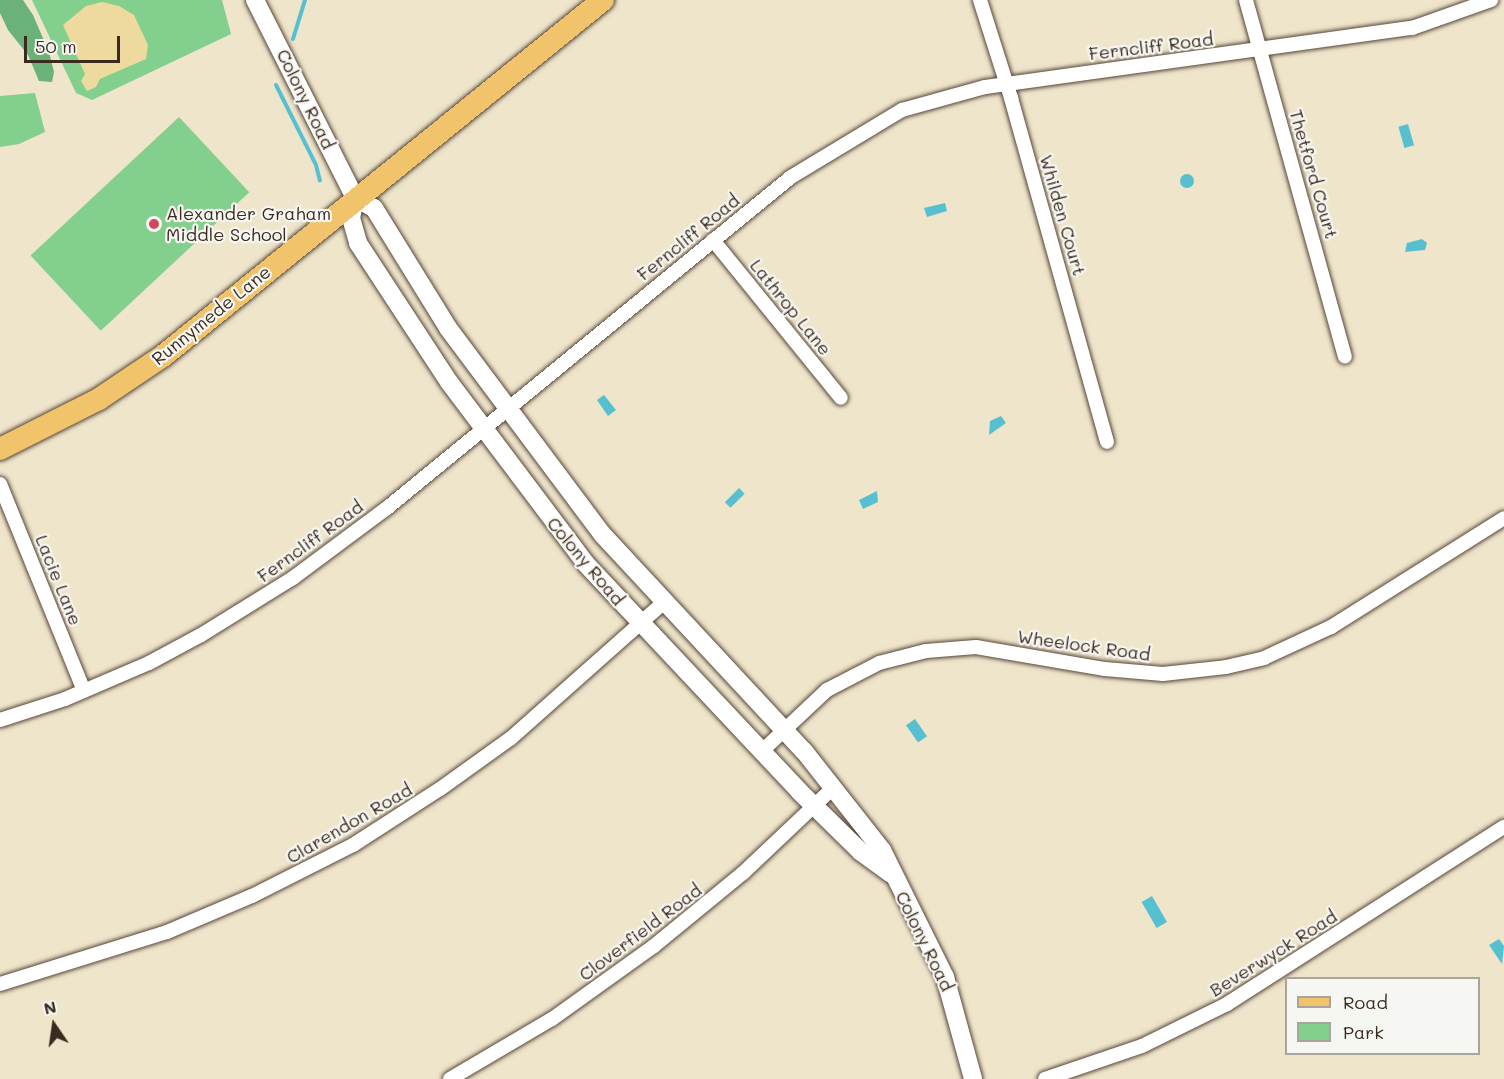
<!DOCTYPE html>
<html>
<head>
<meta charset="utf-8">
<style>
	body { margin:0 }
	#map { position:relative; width:1504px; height:1079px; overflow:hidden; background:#efe5cb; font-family:Mali,sans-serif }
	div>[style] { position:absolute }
	.green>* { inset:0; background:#83cf8d; transform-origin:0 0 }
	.forest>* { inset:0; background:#6ab278 }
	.sand>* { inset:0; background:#eeda9e }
	.water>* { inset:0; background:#56c0d1; transform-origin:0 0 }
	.round { border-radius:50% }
	.stream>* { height:4px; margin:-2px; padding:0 2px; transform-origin:2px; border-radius:2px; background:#56c0d1 }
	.roads { filter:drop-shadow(0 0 2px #564638) drop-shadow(0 0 2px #564638) }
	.minor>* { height:14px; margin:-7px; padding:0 7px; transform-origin:7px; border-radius:7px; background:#fff }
	.tertiary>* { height:18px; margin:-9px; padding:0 9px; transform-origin:9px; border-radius:9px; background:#fff }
	.primary>* { height:22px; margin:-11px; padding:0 11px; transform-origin:11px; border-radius:11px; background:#f1c36a }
	.dots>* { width:16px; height:16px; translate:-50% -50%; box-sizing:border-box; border:3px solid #f6f6f2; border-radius:50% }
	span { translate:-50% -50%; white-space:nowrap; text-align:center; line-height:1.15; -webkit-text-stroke:4.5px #f6f6f2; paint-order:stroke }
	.street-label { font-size:18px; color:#3b2a1e }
	.poi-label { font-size:18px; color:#3b2a1e }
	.left { translate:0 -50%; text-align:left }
	.legend { position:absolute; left:1285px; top:977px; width:195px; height:78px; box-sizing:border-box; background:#f6f6f2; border:2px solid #aba49d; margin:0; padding:8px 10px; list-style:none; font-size:18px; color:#3b2a1e }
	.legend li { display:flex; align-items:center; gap:12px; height:30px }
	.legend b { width:30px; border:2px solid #aba49d }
	.north { position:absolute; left:24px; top:995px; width:60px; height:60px; -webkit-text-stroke:4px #f6f6f2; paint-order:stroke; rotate:347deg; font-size:16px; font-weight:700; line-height:24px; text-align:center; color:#3b2a1e }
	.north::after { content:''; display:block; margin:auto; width:21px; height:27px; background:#3b2a1e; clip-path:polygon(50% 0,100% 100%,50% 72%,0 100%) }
	.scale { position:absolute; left:24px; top:36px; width:96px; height:27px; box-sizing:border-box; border:3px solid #3b2a1e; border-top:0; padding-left:8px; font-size:18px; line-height:21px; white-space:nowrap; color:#3b2a1e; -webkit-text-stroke:4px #f6f6f2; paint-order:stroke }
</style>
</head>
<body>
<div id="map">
	<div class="green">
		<i style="clip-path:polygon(32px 0,222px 0,231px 34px,92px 100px,76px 93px)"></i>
		<i style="clip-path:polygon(35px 93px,45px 132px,19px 144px,0 147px,0 96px)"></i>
		<i style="left:179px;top:117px;width:103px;height:203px;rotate:47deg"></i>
	</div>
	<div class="forest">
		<i style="clip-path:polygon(0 0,23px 0,33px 15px,49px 52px,54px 72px,52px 82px,39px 81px,28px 55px,8px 30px,0 13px)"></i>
	</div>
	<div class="sand">
		<i style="clip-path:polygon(102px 2px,119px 6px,134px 15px,148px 45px,146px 59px,100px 79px,96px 87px,87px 91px,81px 81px,85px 74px,63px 25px,86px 6px)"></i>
	</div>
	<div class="water">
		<i style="left:1408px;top:124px;width:22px;height:10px;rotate:74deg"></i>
		<i class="round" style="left:1180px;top:174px;width:14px;height:14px"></i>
		<i style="clip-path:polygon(945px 203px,947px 211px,927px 217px,924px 208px)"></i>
		<i style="clip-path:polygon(1422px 239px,1427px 243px,1425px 250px,1405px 252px,1407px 243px)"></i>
		<i style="clip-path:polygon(604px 395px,616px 410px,608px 416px,597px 400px)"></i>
		<i style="clip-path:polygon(1001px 416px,1006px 423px,989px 435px,990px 421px)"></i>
		<i style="left:739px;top:488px;width:8px;height:20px;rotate:45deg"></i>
		<i style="clip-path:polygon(877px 491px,878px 502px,863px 509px,859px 500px)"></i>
		<i style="left:915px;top:719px;width:21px;height:11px;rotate:55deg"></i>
		<i style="left:1152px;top:896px;width:30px;height:12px;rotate:60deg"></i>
		<i style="clip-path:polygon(1499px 939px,1504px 946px,1502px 964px,1489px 945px)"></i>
	</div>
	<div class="stream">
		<i style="left:293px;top:39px;width:41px;rotate:-72.9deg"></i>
		<i style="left:276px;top:85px;width:89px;rotate:63.4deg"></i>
		<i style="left:316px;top:165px;width:16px;rotate:76deg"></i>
	</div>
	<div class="roads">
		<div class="minor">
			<i style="left:980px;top:0;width:103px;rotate:72.4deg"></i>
			<i style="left:1011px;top:98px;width:357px;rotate:74.4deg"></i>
			<i style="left:1246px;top:0;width:370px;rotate:74.5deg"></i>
			<i style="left:713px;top:240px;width:203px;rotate:51deg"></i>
			<i style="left:0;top:484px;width:223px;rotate:67.9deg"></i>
			<i style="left:0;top:720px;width:68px;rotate:-17.9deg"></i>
			<i style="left:65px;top:699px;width:91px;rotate:-23.2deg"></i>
			<i style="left:149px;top:663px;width:59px;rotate:-28.3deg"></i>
			<i style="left:201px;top:635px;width:108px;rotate:-31.8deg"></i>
			<i style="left:293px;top:578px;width:117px;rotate:-36.7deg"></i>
			<i style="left:387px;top:508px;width:522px;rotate:-39.33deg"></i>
			<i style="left:791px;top:177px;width:130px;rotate:-31.1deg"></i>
			<i style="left:902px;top:110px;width:86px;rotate:-15.5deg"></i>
			<i style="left:985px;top:87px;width:431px;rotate:-7.9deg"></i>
			<i style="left:1412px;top:28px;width:84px;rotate:-19.5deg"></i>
			<i style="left:761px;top:752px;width:91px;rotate:-43.2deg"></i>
			<i style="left:827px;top:690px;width:59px;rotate:-27.4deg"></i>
			<i style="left:879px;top:663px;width:49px;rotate:-14.3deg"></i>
			<i style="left:926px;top:651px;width:50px;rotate:-4.6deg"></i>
			<i style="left:976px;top:647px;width:131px;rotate:9.7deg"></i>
			<i style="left:1105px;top:669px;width:58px;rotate:4.9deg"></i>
			<i style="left:1163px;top:674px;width:63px;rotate:-6.3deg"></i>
			<i style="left:1226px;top:667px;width:39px;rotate:-13deg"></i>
			<i style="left:1264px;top:658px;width:74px;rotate:-24.8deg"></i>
			<i style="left:1331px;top:627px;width:204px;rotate:-32.2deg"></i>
			<i style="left:0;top:984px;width:175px;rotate:-17.3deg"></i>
			<i style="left:167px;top:932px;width:92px;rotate:-23deg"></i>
			<i style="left:252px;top:896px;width:113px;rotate:-26.8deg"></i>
			<i style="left:353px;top:845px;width:103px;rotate:-32.8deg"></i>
			<i style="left:440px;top:789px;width:87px;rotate:-35.7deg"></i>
			<i style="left:511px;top:738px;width:205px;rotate:-41.6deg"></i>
			<i style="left:450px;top:1079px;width:118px;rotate:-30.5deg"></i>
			<i style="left:552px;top:1019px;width:125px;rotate:-35.6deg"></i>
			<i style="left:654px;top:946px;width:115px;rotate:-39.4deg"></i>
			<i style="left:743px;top:873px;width:124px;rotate:-43.4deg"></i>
			<i style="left:1045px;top:1079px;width:102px;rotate:-18.8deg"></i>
			<i style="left:1142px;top:1046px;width:95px;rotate:-26.3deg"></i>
			<i style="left:1227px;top:1004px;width:329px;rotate:-32.6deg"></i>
		</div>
		<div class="tertiary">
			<i style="left:255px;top:0;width:222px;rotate:63.2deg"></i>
			<i style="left:355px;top:198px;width:20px;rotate:101deg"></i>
			<i style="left:351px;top:218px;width:26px;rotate:74deg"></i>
			<i style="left:358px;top:243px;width:166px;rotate:56.8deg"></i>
			<i style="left:449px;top:382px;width:228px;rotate:53deg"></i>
			<i style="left:586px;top:564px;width:311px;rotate:46.8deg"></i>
			<i style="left:799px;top:791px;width:87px;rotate:44.5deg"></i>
			<i style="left:861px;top:852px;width:37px;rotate:36deg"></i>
			<i style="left:355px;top:198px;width:21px;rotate:28deg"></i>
			<i style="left:374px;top:208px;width:141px;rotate:58.3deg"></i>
			<i style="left:448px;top:328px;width:257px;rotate:53.2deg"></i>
			<i style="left:602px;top:534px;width:296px;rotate:47.1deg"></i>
			<i style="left:804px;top:751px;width:126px;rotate:51.8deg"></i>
			<i style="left:882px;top:850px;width:142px;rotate:63.6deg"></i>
			<i style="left:945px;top:977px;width:106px;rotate:74.6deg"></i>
		</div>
		<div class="primary">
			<i style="left:0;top:449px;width:111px;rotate:-26.8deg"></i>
			<i style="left:99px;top:399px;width:77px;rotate:-33.9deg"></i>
			<i style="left:163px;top:356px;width:566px;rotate:-38.98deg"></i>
		</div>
	</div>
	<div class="dots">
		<i style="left:154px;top:224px;background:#d1495b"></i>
	</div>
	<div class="street-label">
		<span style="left:1151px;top:46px;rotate:-7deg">Ferncliff Road</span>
		<span style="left:306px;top:99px;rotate:64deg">Colony Road</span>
		<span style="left:1314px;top:174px;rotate:74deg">Thetford Court</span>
		<span style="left:1063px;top:215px;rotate:74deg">Whilden Court</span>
		<span style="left:688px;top:237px;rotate:-39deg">Ferncliff Road</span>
		<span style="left:791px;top:307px;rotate:51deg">Lathrop Lane</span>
		<span style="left:211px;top:315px;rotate:-39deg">Runnymede Lane</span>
		<span style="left:310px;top:541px;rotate:-36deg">Ferncliff Road</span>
		<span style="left:586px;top:561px;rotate:50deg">Colony Road</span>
		<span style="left:59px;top:580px;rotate:68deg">Lacie Lane</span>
		<span style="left:1084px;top:645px;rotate:8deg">Wheelock Road</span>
		<span style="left:349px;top:823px;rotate:-30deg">Clarendon Road</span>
		<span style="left:640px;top:932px;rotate:-37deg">Cloverfield Road</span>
		<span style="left:925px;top:941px;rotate:64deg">Colony Road</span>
		<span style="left:1273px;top:953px;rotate:-32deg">Beverwyck Road</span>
	</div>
	<div class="poi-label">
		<span class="left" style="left:166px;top:224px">Alexander Graham<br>Middle School</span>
	</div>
	<ul class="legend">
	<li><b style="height:8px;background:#f1c36a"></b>Road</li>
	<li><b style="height:16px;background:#83cf8d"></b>Park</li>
	</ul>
	<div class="north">N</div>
	<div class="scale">50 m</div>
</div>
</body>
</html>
